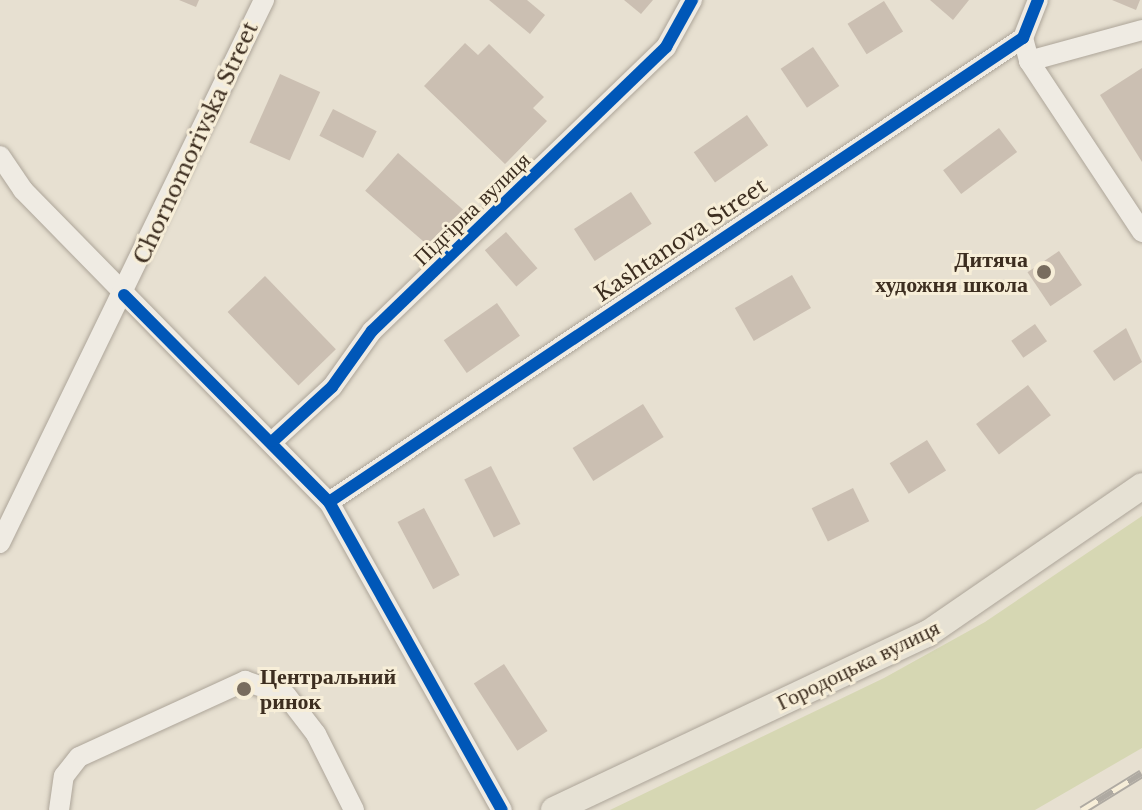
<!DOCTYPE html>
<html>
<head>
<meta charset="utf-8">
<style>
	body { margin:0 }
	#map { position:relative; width:1142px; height:810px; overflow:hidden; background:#e7e0d1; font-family:"Libre Baskerville",serif }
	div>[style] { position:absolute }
	.green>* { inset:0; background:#d6d7b3 }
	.building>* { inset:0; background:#cbbfb2; transform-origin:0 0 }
	.roads { filter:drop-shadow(0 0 2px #ada599) drop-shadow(0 0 2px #ada599) }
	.minor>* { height:20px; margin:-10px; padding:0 10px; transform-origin:10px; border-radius:10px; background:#efebe3 }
	.major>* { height:26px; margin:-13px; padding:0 13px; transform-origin:13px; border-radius:13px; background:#e6e1d4 }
	.rail>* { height:9px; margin-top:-4.5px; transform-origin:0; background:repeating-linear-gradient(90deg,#f7eed8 0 18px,#afaaa2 0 36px); box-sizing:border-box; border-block:2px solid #afaaa2 }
	.cycleway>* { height:12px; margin:-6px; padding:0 6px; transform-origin:6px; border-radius:6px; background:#0057b8 }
	.dots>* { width:22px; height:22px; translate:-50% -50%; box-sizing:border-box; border:4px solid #f7eed8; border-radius:50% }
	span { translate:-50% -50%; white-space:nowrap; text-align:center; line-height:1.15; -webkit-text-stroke:6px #f7eed8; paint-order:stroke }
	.street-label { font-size:22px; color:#3d2e20 }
	.poi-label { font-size:22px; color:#3d2e20; font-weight:700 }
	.right { translate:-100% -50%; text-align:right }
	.left { translate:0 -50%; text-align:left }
</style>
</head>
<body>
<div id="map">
	<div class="green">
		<i style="clip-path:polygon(1142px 516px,1142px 748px,1035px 810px,610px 810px,884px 678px,985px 622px)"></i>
	</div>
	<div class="building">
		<i style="clip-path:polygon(179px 0,199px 0,196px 7px)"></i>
		<i style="clip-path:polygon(489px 0,527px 0,545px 15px,530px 34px)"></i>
		<i style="clip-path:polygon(624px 0,653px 0,641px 14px)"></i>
		<i style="clip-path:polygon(930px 0,969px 0,953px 20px)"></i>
		<i style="clip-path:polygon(1112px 0,1140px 0,1136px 10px)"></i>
		<i style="left:884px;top:1px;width:36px;height:43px;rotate:58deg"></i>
		<i style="clip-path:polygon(465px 43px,478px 55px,489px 44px,544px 97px,533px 108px,547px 121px,505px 164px,424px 86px)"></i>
		<i style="left:813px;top:47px;width:47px;height:39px;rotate:56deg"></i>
		<i style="clip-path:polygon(1142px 68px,1142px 162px,1100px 95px)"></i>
		<i style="left:280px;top:74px;width:44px;height:75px;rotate:24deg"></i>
		<i style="left:333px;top:109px;width:49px;height:30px;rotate:27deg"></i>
		<i style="left:747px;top:115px;width:37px;height:65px;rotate:55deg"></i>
		<i style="left:999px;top:128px;width:30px;height:70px;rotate:53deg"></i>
		<i style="left:398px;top:153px;width:99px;height:50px;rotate:41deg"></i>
		<i style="left:631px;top:192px;width:38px;height:68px;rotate:57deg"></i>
		<i style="left:506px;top:232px;width:48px;height:28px;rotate:49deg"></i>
		<i style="left:1059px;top:251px;width:41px;height:38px;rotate:56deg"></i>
		<i style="left:792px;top:275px;width:38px;height:66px;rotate:60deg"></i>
		<i style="left:265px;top:276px;width:102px;height:52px;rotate:46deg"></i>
		<i style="left:497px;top:303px;width:40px;height:65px;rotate:55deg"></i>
		<i style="left:1035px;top:324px;width:21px;height:29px;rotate:55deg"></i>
		<i style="clip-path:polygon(1126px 328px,1142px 362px,1114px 381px,1093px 351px)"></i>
		<i style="left:1028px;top:385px;width:38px;height:65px;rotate:53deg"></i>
		<i style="left:643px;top:404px;width:39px;height:83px;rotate:58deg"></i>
		<i style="left:927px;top:440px;width:36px;height:44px;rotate:58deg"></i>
		<i style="left:491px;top:466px;width:65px;height:30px;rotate:63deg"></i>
		<i style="left:853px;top:488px;width:37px;height:46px;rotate:64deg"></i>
		<i style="left:424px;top:508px;width:76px;height:30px;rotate:62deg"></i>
		<i style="left:504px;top:664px;width:80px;height:36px;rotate:57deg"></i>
	</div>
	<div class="roads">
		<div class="minor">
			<i style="left:1023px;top:38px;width:24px;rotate:75deg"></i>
			<i style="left:1029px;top:61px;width:205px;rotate:56.5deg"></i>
			<i style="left:1029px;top:61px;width:117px;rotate:-15.3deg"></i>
			<i style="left:0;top:156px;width:41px;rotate:55.9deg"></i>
			<i style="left:23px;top:190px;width:437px;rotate:45.6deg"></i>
			<i style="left:329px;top:502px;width:353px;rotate:60.7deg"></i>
			<i style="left:273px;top:441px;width:80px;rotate:-42.5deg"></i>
			<i style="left:332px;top:387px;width:69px;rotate:-54.5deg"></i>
			<i style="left:372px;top:331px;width:409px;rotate:-44deg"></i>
			<i style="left:666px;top:47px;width:54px;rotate:-61deg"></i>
			<i style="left:329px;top:502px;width:835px;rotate:-33.77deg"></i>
			<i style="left:1023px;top:38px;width:41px;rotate:-68.5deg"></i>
			<i style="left:0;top:543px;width:604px;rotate:-64.07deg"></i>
			<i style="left:59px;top:810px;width:34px;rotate:-82deg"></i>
			<i style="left:64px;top:776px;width:24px;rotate:-52deg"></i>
			<i style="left:79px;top:757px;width:183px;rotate:-24.6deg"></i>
			<i style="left:245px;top:681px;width:43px;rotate:18.9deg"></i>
			<i style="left:286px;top:695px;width:49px;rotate:52.4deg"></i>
			<i style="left:316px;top:734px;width:85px;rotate:63.4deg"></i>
		</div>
		<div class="major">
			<i style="left:554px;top:810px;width:412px;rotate:-25.3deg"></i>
			<i style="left:927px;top:634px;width:261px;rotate:-34.5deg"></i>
		</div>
	</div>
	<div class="rail">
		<i style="left:1082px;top:810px;width:70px;rotate:-31.7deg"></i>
	</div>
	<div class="cycleway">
		<i style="left:124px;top:295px;width:291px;rotate:45.3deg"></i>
		<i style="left:329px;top:502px;width:353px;rotate:60.7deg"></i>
		<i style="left:273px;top:441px;width:80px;rotate:-42.5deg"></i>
		<i style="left:332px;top:387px;width:69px;rotate:-54.5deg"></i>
		<i style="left:372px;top:331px;width:409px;rotate:-44deg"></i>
		<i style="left:666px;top:47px;width:54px;rotate:-61deg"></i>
		<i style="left:329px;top:502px;width:835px;rotate:-33.77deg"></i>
		<i style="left:1023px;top:38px;width:41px;rotate:-68.5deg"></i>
	</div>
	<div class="dots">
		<i style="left:1044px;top:272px;background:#786c5e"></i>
		<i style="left:244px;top:689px;background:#786c5e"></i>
	</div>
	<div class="street-label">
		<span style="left:196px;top:143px;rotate:-65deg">Chornomorivska Street</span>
		<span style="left:472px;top:209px;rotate:-44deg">Підгірна вулиця</span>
		<span style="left:681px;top:240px;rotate:-34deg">Kashtanova Street</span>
		<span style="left:858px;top:665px;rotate:-26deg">Городоцька вулиця</span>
	</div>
	<div class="poi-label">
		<span class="right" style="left:1028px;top:272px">Дитяча<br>художня школа</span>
		<span class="left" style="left:260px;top:689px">Центральний<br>ринок</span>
	</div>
</div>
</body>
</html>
